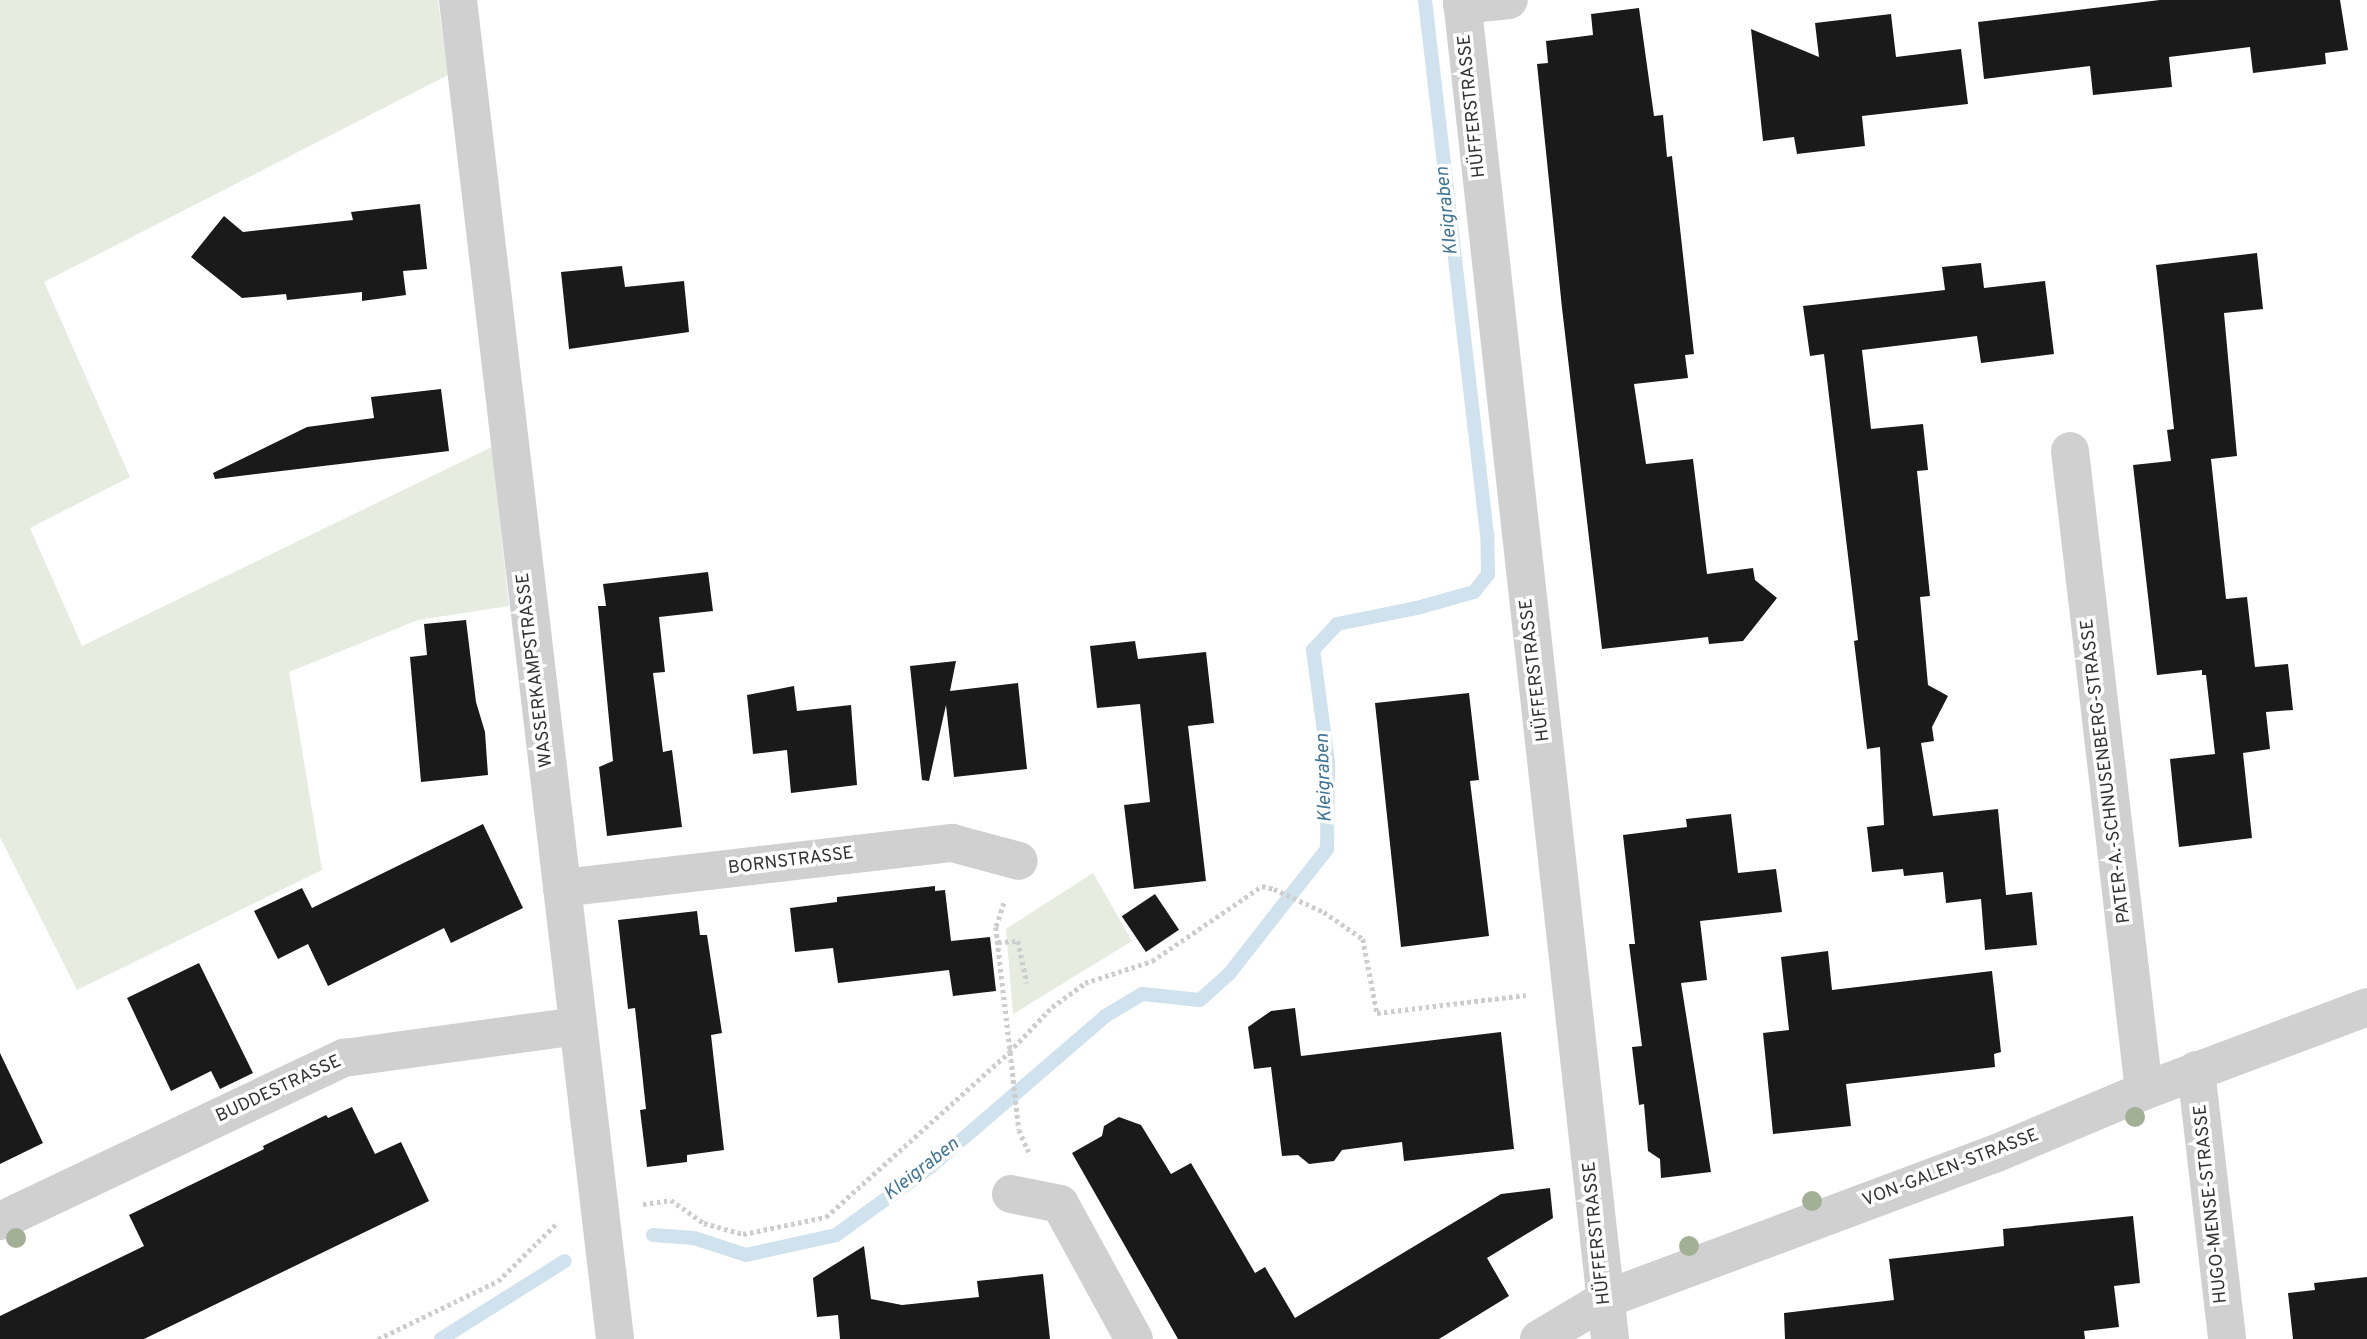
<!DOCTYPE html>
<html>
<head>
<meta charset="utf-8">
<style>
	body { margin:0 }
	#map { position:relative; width:2367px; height:1339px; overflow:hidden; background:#fff; font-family:Overpass,sans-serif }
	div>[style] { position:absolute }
	.green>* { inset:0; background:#e6ecdf }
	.stream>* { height:14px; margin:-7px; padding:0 7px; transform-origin:7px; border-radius:7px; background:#cfe2ee }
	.building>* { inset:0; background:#1a1a1a; transform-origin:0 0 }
	.path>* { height:4.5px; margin-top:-2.25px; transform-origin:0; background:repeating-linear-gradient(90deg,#cdcdcd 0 3.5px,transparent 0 7px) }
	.minor>* { height:38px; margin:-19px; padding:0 19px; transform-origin:19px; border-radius:19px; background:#d0d0d0 }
	.trees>* { width:20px; height:20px; margin:-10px; border-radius:50%; background:#a2b095 }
	span { translate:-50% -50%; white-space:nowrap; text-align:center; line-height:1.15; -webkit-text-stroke:7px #fff; paint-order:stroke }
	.street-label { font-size:18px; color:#333 }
	.water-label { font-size:19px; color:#3f7597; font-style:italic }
</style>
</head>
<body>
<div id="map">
	<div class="green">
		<i style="clip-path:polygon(0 0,438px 0,448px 75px,44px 282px,130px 477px,30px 528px,82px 646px,492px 447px,509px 606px,418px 620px,289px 672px,322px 870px,77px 990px,0 837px)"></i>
		<i style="clip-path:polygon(1093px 873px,1132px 941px,1013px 1014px,1006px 929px)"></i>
	</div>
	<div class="stream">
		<i style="left:653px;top:1235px;width:41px;rotate:4.2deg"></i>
		<i style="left:694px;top:1238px;width:55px;rotate:18.1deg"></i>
		<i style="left:746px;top:1255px;width:92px;rotate:-12.5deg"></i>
		<i style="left:836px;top:1235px;width:116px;rotate:-35.9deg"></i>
		<i style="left:930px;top:1167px;width:233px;rotate:-40.7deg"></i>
		<i style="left:1107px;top:1015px;width:41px;rotate:-31deg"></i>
		<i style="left:1142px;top:994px;width:58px;rotate:5.9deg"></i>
		<i style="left:1200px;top:1000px;width:39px;rotate:-42deg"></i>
		<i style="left:1229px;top:974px;width:159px;rotate:-51.9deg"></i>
		<i style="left:1327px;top:849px;width:87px;rotate:-89.3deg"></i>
		<i style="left:1328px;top:762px;width:113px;rotate:-97.6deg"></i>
		<i style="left:1313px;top:650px;width:35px;rotate:-47deg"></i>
		<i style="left:1337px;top:624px;width:82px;rotate:-11.3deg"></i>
		<i style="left:1417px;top:608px;width:59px;rotate:-15.7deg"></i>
		<i style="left:1474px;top:592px;width:23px;rotate:-52deg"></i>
		<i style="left:1488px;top:574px;width:39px;rotate:-91deg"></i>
		<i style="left:1487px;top:535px;width:539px;rotate:-96.61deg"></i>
		<i style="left:441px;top:1339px;width:146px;rotate:-32.2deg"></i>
	</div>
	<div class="building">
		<i style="clip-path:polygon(2160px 0,2340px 0,2348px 50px,2325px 53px,2326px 64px,2253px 73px,2250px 47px,2169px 57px,2172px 87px,2093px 95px,2090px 66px,1984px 79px,1978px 22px)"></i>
		<i style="clip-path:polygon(1639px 8px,1654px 116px,1663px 115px,1667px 157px,1672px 156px,1694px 354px,1685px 355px,1688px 378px,1634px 384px,1646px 464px,1693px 459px,1707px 574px,1753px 568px,1755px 580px,1777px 598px,1743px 641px,1709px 644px,1708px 637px,1602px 649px,1562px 308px,1537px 64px,1548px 63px,1546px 41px,1593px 35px,1591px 14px)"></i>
		<i style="clip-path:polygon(1891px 14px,1896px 57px,1961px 49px,1968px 104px,1862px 116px,1865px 146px,1797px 154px,1794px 137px,1763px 141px,1751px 29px,1819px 57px,1815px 23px)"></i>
		<i style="clip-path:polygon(420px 204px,427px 269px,403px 271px,406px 295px,362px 301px,362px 292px,287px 300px,286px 294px,242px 298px,191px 257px,224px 216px,243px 232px,353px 220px,351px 212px)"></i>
		<i style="clip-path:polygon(2257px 253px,2263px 309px,2224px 313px,2237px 456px,2211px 459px,2226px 599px,2247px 597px,2255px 667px,2288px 664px,2293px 710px,2266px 712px,2270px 749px,2243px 753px,2252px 838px,2179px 847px,2170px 759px,2215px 754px,2206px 675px,2202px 675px,2202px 670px,2157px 675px,2133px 465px,2171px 461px,2167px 430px,2174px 429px,2156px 265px)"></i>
		<i style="clip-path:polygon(1981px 263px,1984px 288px,2045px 281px,2054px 354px,1981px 363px,1977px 336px,1862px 350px,1871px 429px,1923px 424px,1928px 470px,1917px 471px,1930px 596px,1920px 597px,1928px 685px,1948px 696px,1932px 727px,1934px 741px,1921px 743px,1933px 816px,1998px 809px,2006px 895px,2032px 892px,2037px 945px,1985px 950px,1981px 899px,1946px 903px,1943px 872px,1904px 876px,1903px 869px,1872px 872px,1867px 827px,1884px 825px,1880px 747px,1867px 749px,1854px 641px,1858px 640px,1824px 354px,1810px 356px,1803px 306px,1945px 290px,1942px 267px)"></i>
		<i style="clip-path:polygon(622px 266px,625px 287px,684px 281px,689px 332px,569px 349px,561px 272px)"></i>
		<i style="clip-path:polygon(441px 389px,449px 451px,215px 479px,213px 473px,307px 427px,374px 418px,371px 397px)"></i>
		<i style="clip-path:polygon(708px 572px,713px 611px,659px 617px,665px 672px,653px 673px,663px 752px,672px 750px,682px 827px,607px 836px,599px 767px,613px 761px,598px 606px,606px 606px,603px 584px)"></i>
		<i style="clip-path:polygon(466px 620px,476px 702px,485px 732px,488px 775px,421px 782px,410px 657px,427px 655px,424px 624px)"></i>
		<i style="clip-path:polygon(1135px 641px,1138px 659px,1206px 652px,1214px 723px,1188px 726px,1206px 881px,1134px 889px,1124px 805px,1150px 802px,1140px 704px,1097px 708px,1090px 646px)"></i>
		<i style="clip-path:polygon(956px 661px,950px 691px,1018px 683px,1027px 769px,954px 777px,946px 705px,929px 781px,922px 780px,910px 666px)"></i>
		<i style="clip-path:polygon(794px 686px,797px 711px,851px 705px,857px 785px,791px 793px,787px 750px,753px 754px,747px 695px)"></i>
		<i style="clip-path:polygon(1469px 693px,1479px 780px,1470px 781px,1489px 936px,1401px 947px,1375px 703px)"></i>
		<i style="clip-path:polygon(1731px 814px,1738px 873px,1776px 869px,1782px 912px,1700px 921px,1707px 980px,1681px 983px,1711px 1172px,1661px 1178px,1660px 1159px,1648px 1151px,1644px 1104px,1639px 1105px,1632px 1047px,1642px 1046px,1629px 944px,1635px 944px,1623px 835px,1687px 827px,1686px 819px)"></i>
		<i style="clip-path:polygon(483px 824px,523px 908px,451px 943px,444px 928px,328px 986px,308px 944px,278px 959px,254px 911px,302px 888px,312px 908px)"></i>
		<i style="clip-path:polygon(935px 886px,935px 891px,945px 890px,951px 941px,990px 937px,996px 991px,953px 996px,949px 970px,838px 983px,833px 948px,795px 952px,790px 908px,837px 902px,837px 897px)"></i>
		<i style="left:1155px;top:894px;width:43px;height:40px;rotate:56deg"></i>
		<i style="clip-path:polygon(697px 911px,700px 935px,707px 935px,722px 1033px,711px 1035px,724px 1150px,687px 1155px,687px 1162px,647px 1167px,640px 1110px,646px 1109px,635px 1008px,628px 1009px,618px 920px)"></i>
		<i style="clip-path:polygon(1828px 951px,1832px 990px,1992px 971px,2001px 1052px,1994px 1054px,1995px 1067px,1846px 1084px,1851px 1126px,1773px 1134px,1763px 1033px,1789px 1030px,1781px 957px)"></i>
		<i style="clip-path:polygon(199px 963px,253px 1073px,220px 1089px,211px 1071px,171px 1091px,127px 998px)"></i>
		<i style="clip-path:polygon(1295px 1008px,1301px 1056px,1501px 1032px,1514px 1149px,1404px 1161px,1402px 1142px,1342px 1150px,1334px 1161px,1309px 1164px,1298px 1155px,1282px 1156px,1271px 1067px,1254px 1069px,1248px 1027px,1271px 1011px)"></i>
		<i style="clip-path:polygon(0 1053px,43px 1143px,0 1164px)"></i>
		<i style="clip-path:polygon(352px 1107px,375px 1154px,401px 1142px,429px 1201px,144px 1339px,0 1339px,0 1316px,144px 1246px,129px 1215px,264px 1149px,263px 1146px,326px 1115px,328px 1118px)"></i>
		<i style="clip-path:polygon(1119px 1117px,1141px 1125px,1171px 1174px,1191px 1163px,1255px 1273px,1265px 1267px,1295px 1318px,1501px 1194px,1550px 1188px,1553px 1218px,1487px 1258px,1509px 1296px,1439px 1339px,1178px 1339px,1072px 1153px,1102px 1136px,1104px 1126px)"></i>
		<i style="clip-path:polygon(2133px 1216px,2140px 1283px,2114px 1286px,2119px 1327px,2084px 1331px,2085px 1339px,1785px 1339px,1784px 1313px,1894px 1300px,1889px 1259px,2004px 1246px,2003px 1229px)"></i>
		<i style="clip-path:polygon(864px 1246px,871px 1299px,902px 1305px,979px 1297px,977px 1281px,1043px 1274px,1050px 1339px,840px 1339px,838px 1315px,817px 1317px,813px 1278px)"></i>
		<i style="clip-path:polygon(2367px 1277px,2367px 1339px,2293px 1339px,2288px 1293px,2315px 1290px,2314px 1283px)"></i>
	</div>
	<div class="path">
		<i style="left:1004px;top:903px;width:25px;rotate:108deg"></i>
		<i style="left:996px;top:927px;width:204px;rotate:83.5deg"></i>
		<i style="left:1019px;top:1130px;width:24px;rotate:66deg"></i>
		<i style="left:998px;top:942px;width:20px;rotate:-3deg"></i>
		<i style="left:1018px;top:941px;width:43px;rotate:77.9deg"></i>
		<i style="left:643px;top:1204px;width:28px;rotate:-8deg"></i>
		<i style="left:671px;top:1200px;width:40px;rotate:34.9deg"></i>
		<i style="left:704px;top:1223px;width:41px;rotate:15.8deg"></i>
		<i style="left:743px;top:1234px;width:85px;rotate:-11.6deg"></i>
		<i style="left:826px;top:1217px;width:246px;rotate:-42deg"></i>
		<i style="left:1009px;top:1052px;width:62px;rotate:-46.3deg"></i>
		<i style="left:1052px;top:1007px;width:41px;rotate:-36deg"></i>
		<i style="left:1085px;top:983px;width:71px;rotate:-18.2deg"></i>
		<i style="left:1152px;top:961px;width:133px;rotate:-34.3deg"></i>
		<i style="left:1262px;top:886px;width:12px;rotate:14deg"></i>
		<i style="left:1274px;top:889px;width:55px;rotate:24.7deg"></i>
		<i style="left:1324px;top:912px;width:47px;rotate:34.7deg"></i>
		<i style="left:1363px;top:939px;width:75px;rotate:79.3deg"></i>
		<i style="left:1377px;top:1013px;width:150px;rotate:-6.9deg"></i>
		<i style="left:378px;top:1339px;width:133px;rotate:-25.8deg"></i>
		<i style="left:498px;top:1281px;width:83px;rotate:-44.5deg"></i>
	</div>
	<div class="minor">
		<i style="left:458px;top:0;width:1348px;rotate:83.31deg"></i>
		<i style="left:1462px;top:0;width:1347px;rotate:83.69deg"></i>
		<i style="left:1462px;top:5px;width:47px;rotate:-6.1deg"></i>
		<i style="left:2070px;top:451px;width:644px;rotate:83.4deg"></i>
		<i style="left:562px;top:888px;width:393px;rotate:-6.6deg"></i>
		<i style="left:952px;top:843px;width:69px;rotate:15deg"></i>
		<i style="left:2196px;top:1070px;width:271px;rotate:83.4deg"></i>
		<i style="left:1011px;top:1194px;width:50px;rotate:11.5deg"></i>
		<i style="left:1060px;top:1204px;width:154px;rotate:61.3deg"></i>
		<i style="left:0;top:1221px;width:381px;rotate:-25.4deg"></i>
		<i style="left:344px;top:1058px;width:236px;rotate:-7.8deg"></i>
		<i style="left:1539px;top:1339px;width:78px;rotate:-30.8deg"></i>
		<i style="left:1606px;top:1299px;width:412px;rotate:-20.5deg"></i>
		<i style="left:1992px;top:1155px;width:165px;rotate:-22.8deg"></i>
		<i style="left:2144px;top:1091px;width:238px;rotate:-20.6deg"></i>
	</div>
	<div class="trees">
		<i style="left:2135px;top:1117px"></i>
		<i style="left:1812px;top:1201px"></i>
		<i style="left:16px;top:1238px"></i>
		<i style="left:1689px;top:1246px"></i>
	</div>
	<div class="street-label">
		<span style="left:1473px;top:106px;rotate:-96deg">HÜFFERSTRASSE</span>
		<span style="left:536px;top:670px;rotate:-97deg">WASSERKAMPSTRASSE</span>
		<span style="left:1536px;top:670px;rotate:-97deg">HÜFFERSTRASSE</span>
		<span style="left:2107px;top:771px;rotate:-97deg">PATER-A.-SCHNUSENBERG-STRASSE</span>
		<span style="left:791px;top:862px;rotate:-7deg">BORNSTRASSE</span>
		<span style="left:279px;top:1090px;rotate:-25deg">BUDDESTRASSE</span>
		<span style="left:1951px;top:1169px;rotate:-21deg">VON-GALEN-STRASSE</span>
		<span style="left:2212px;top:1204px;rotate:-96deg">HUGO-MENSE-STRASSE</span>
		<span style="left:1598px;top:1233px;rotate:-96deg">HÜFFERSTRASSE</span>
	</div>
	<div class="water-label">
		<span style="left:1448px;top:211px;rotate:-96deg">Kleigraben</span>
		<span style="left:1325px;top:778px;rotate:-92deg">Kleigraben</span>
		<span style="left:922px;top:1170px;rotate:-38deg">Kleigraben</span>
	</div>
</div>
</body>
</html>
